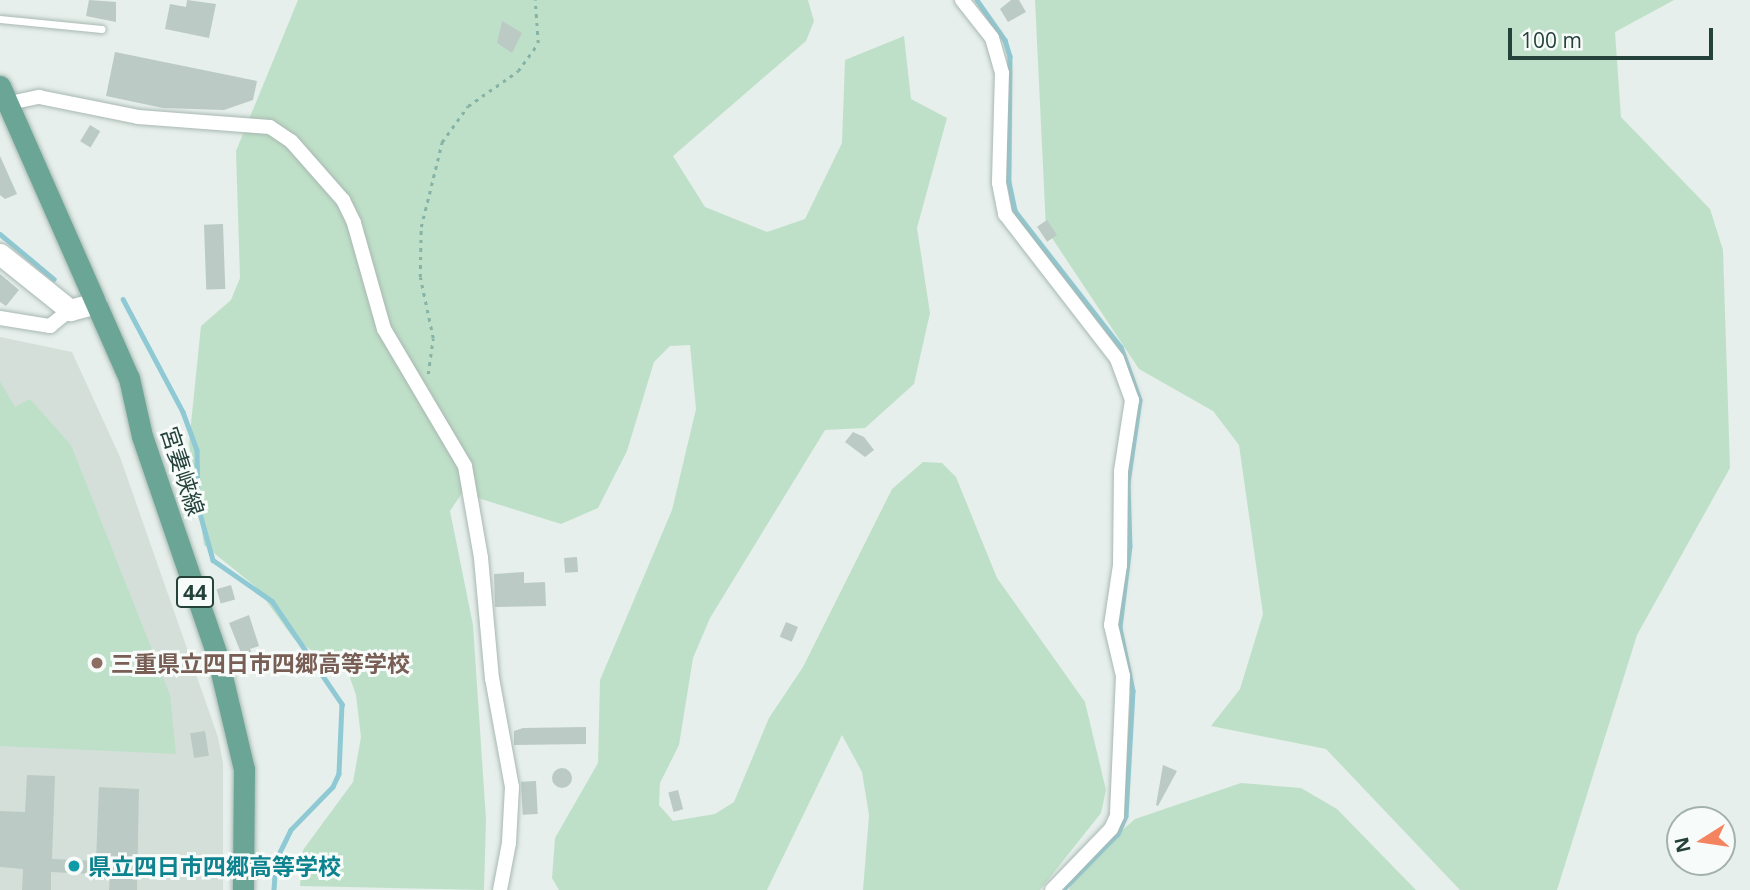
<!DOCTYPE html>
<html>
<head>
<meta charset="utf-8">
<style>
	body { margin:0 }
	#map { position:relative; width:1750px; height:890px; overflow:hidden; background:#e6efeb; font-family:"Open Sans","Noto Sans JP",sans-serif }
	div>[style] { position:absolute }
	.built>* { inset:0; background:#d4dfda }
	.green>* { inset:0; background:#bfe0c8 }
	.stream>* { height:4.5px; margin:-2.25px; padding:0 2.25px; transform-origin:2.25px; border-radius:2.25px; background:#8ec9d4 }
	.building>* { inset:0; background:#bbcac4; transform-origin:0 0 }
	.round { border-radius:50% }
	.path>* { height:2.5px; margin-top:-1.25px; transform-origin:0; background:repeating-linear-gradient(90deg,#86b3a5 0 3.5px,transparent 0 8.5px) }
	.roads { filter:drop-shadow(0 0 2px #a8b8b2) drop-shadow(0 0 2px #a8b8b2) }
	.service>* { height:7px; margin:-3.5px; padding:0 3.5px; transform-origin:3.5px; border-radius:3.5px; background:#fff }
	.minor>* { height:14px; margin:-7px; padding:0 7px; transform-origin:7px; border-radius:7px; background:#fff }
	.secondary>* { height:21px; margin:-10.5px; padding:0 10.5px; transform-origin:10.5px; border-radius:10.5px; background:#fff }
	.primary>* { height:21px; margin:-10.5px; padding:0 10.5px; transform-origin:10.5px; border-radius:10.5px; background:#6aa596 }
	.dots>* { width:19px; height:19px; translate:-50% -50%; box-sizing:border-box; border:4px solid #f7fbf9; border-radius:50% }
	span { translate:-50% -50%; white-space:nowrap; text-align:center; line-height:1.15; -webkit-text-stroke:6px #f7fbf9; paint-order:stroke }
	.shield-label span { padding:2px 5px; background:#f7fbf9; border:2px solid; border-radius:5px; -webkit-text-stroke-width:0 }
	.shield-label { font-size:21px; color:#24423a; font-weight:700 }
	.street-label { font-size:23px; color:#24423a }
	.education-label { font-size:23px; color:#785e54; font-weight:700 }
	.left { translate:0 -50%; text-align:left }
	.culture-label { font-size:23px; color:#0d838f; font-weight:700 }
	.north { position:absolute; left:1666px; top:806px; width:70px; height:70px; box-sizing:border-box; background:#f7fbf9; border:2px solid #a3b1ad; border-radius:50%; rotate:258deg; font-size:19px; font-weight:700; line-height:28px; text-align:center; color:#24423a }
	.north::after { content:''; display:block; margin:auto; width:24px; height:32px; background:#f4845f; clip-path:polygon(50% 0,100% 100%,50% 72%,0 100%) }
	.scale { position:absolute; left:1508px; top:28px; width:205px; height:32px; box-sizing:border-box; border:4px solid #24423a; border-top:0; padding-left:9px; font-size:21px; line-height:24px; white-space:nowrap; color:#24423a; -webkit-text-stroke:5px #f7fbf9; paint-order:stroke }
</style>
</head>
<body>
<div id="map">
	<div class="built">
		<i style="clip-path:polygon(0 337px,72px 352px,120px 457px,218px 737px,223px 763px,223px 890px,0 890px)"></i>
	</div>
	<div class="green">
		<i style="clip-path:polygon(298px 0,808px 0,814px 21px,806px 41px,673px 156px,705px 207px,767px 232px,805px 219px,842px 143px,845px 60px,904px 36px,911px 99px,947px 118px,917px 228px,930px 313px,914px 384px,865px 428px,825px 430px,710px 618px,693px 658px,679px 745px,660px 783px,659px 805px,673px 821px,715px 814px,734px 802px,769px 718px,803px 667px,892px 489px,923px 462px,942px 463px,956px 477px,997px 578px,1085px 702px,1106px 790px,1101px 813px,1040px 890px,863px 890px,869px 815px,862px 772px,842px 735px,767px 890px,559px 890px,552px 878px,555px 838px,598px 763px,600px 680px,672px 510px,696px 409px,690px 345px,670px 346px,654px 362px,627px 451px,598px 508px,561px 524px,462px 493px,450px 511px,473px 625px,486px 819px,484px 890px,300px 886px,303px 850px,353px 782px,361px 737px,356px 695px,349px 675px,294px 639px,256px 587px,204px 545px,189px 443px,201px 326px,231px 300px,240px 278px,236px 151px)"></i>
		<i style="clip-path:polygon(1035px 0,1674px 0,1615px 32px,1621px 117px,1710px 209px,1723px 250px,1730px 468px,1637px 635px,1557px 890px,1460px 890px,1326px 749px,1211px 726px,1240px 689px,1263px 614px,1239px 445px,1213px 411px,1139px 369px,1046px 229px)"></i>
		<i style="clip-path:polygon(0 381px,15px 407px,30px 399px,71px 445px,170px 695px,176px 754px,0 746px)"></i>
		<i style="clip-path:polygon(1241px 783px,1301px 788px,1337px 809px,1416px 890px,1069px 890px,1074px 873px,1135px 819px)"></i>
	</div>
	<div class="stream">
		<i style="left:977px;top:0;width:49px;rotate:55deg"></i>
		<i style="left:1005px;top:40px;width:17px;rotate:73deg"></i>
		<i style="left:1010px;top:56px;width:126px;rotate:90.5deg"></i>
		<i style="left:1009px;top:182px;width:30px;rotate:78deg"></i>
		<i style="left:1015px;top:211px;width:172px;rotate:52.1deg"></i>
		<i style="left:1121px;top:347px;width:56px;rotate:70.3deg"></i>
		<i style="left:1140px;top:400px;width:84px;rotate:98.2deg"></i>
		<i style="left:1128px;top:483px;width:63px;rotate:88.2deg"></i>
		<i style="left:1130px;top:546px;width:83px;rotate:97deg"></i>
		<i style="left:1120px;top:628px;width:64px;rotate:78.3deg"></i>
		<i style="left:1133px;top:691px;width:125px;rotate:93.2deg"></i>
		<i style="left:1126px;top:816px;width:20px;rotate:114deg"></i>
		<i style="left:1118px;top:834px;width:78px;rotate:134.5deg"></i>
		<i style="left:0;top:234px;width:70px;rotate:39.8deg"></i>
		<i style="left:123px;top:299px;width:128px;rotate:62deg"></i>
		<i style="left:183px;top:412px;width:40px;rotate:69.8deg"></i>
		<i style="left:197px;top:450px;width:56px;rotate:89deg"></i>
		<i style="left:198px;top:506px;width:56px;rotate:74.5deg"></i>
		<i style="left:213px;top:560px;width:72px;rotate:34.8deg"></i>
		<i style="left:272px;top:601px;width:125px;rotate:55.8deg"></i>
		<i style="left:342px;top:704px;width:70px;rotate:92.5deg"></i>
		<i style="left:339px;top:774px;width:14px;rotate:115deg"></i>
		<i style="left:333px;top:787px;width:60px;rotate:134.3deg"></i>
		<i style="left:291px;top:830px;width:34px;rotate:116deg"></i>
		<i style="left:276px;top:861px;width:29px;rotate:94deg"></i>
	</div>
	<div class="building">
		<i style="clip-path:polygon(89px 0,116px 2px,116px 22px,86px 16px)"></i>
		<i style="clip-path:polygon(187px 0,216px 4px,209px 38px,165px 29px,170px 4px,186px 7px)"></i>
		<i style="clip-path:polygon(1011px 0,1019px 0,1026px 12px,1008px 22px,1000px 9px)"></i>
		<i style="clip-path:polygon(502px 21px,522px 33px,512px 53px,497px 43px)"></i>
		<i style="clip-path:polygon(115px 52px,257px 81px,253px 100px,224px 110px,163px 108px,106px 96px)"></i>
		<i style="left:90px;top:125px;width:12px;height:19px;rotate:31deg"></i>
		<i style="clip-path:polygon(0 156px,17px 194px,5px 199px,0 195px)"></i>
		<i style="left:1047px;top:220px;width:18px;height:12px;rotate:56deg"></i>
		<i style="left:223px;top:224px;width:65px;height:19px;rotate:88deg"></i>
		<i style="clip-path:polygon(0 274px,19px 290px,6px 306px,0 302px)"></i>
		<i style="clip-path:polygon(853px 432px,864px 437px,874px 450px,865px 457px,845px 442px)"></i>
		<i style="left:577px;top:557px;width:15px;height:13px;rotate:86deg"></i>
		<i style="clip-path:polygon(524px 572px,524px 583px,545px 582px,546px 606px,495px 607px,494px 574px)"></i>
		<i style="left:231px;top:585px;width:15px;height:15px;rotate:74deg"></i>
		<i style="clip-path:polygon(249px 615px,259px 646px,250px 649px,254px 658px,245px 663px,229px 623px)"></i>
		<i style="left:786px;top:622px;width:13px;height:16px;rotate:23deg"></i>
		<i style="clip-path:polygon(586px 727px,586px 744px,514px 745px,514px 731px,523px 728px)"></i>
		<i style="left:205px;top:731px;width:25px;height:15px;rotate:81deg"></i>
		<i style="clip-path:polygon(1163px 765px,1177px 771px,1158px 806px,1156px 805px)"></i>
		<i class="round" style="left:552px;top:768px;width:20px;height:20px"></i>
		<i style="clip-path:polygon(27px 775px,55px 776px,52px 859px,96px 861px,99px 787px,139px 789px,137px 890px,109px 890px,110px 875px,51px 872px,51px 890px,22px 890px,23px 869px,0 867px,0 811px,25px 812px)"></i>
		<i style="left:536px;top:781px;width:33px;height:15px;rotate:87deg"></i>
		<i style="left:678px;top:790px;width:20px;height:10px;rotate:75deg"></i>
	</div>
	<div class="path">
		<i style="left:428px;top:374px;width:36px;rotate:-82deg"></i>
		<i style="left:433px;top:338px;width:62px;rotate:-102deg"></i>
		<i style="left:420px;top:277px;width:50px;rotate:-88.9deg"></i>
		<i style="left:421px;top:227px;width:88px;rotate:-76.1deg"></i>
		<i style="left:442px;top:142px;width:44px;rotate:-54.2deg"></i>
		<i style="left:468px;top:106px;width:61px;rotate:-35deg"></i>
		<i style="left:518px;top:71px;width:34px;rotate:-54deg"></i>
		<i style="left:538px;top:43px;width:43px;rotate:-94deg"></i>
	</div>
	<div class="roads">
		<div class="service">
			<i style="left:0;top:19px;width:102px;rotate:5.6deg"></i>
		</div>
		<div class="minor">
			<i style="left:962px;top:0;width:48px;rotate:51.7deg"></i>
			<i style="left:992px;top:38px;width:36px;rotate:74deg"></i>
			<i style="left:1002px;top:73px;width:110px;rotate:91.6deg"></i>
			<i style="left:999px;top:183px;width:32px;rotate:79deg"></i>
			<i style="left:1005px;top:214px;width:183px;rotate:52.3deg"></i>
			<i style="left:1117px;top:359px;width:44px;rotate:69.9deg"></i>
			<i style="left:1132px;top:400px;width:72px;rotate:98.8deg"></i>
			<i style="left:1121px;top:471px;width:94px;rotate:90.6deg"></i>
			<i style="left:1120px;top:565px;width:61px;rotate:98.5deg"></i>
			<i style="left:1111px;top:625px;width:52px;rotate:76.8deg"></i>
			<i style="left:1123px;top:676px;width:140px;rotate:92.5deg"></i>
			<i style="left:1117px;top:816px;width:14px;rotate:115deg"></i>
			<i style="left:1111px;top:829px;width:85px;rotate:134deg"></i>
			<i style="left:5px;top:104px;width:35px;rotate:-12deg"></i>
			<i style="left:39px;top:97px;width:101px;rotate:11.4deg"></i>
			<i style="left:138px;top:117px;width:132px;rotate:4.3deg"></i>
			<i style="left:270px;top:127px;width:25px;rotate:34deg"></i>
			<i style="left:291px;top:141px;width:79px;rotate:48.6deg"></i>
			<i style="left:343px;top:200px;width:25px;rotate:64deg"></i>
			<i style="left:354px;top:223px;width:110px;rotate:74.2deg"></i>
			<i style="left:384px;top:329px;width:159px;rotate:59.4deg"></i>
			<i style="left:465px;top:466px;width:93px;rotate:80.1deg"></i>
			<i style="left:481px;top:558px;width:121px;rotate:84.8deg"></i>
			<i style="left:492px;top:678px;width:111px;rotate:79.6deg"></i>
			<i style="left:512px;top:787px;width:56px;rotate:93.1deg"></i>
			<i style="left:509px;top:843px;width:48px;rotate:100.8deg"></i>
			<i style="left:0;top:318px;width:51px;rotate:9.1deg"></i>
			<i style="left:50px;top:326px;width:26px;rotate:-39deg"></i>
		</div>
		<div class="secondary">
			<i style="left:0;top:254px;width:90px;rotate:38.7deg"></i>
			<i style="left:70px;top:310px;width:27px;rotate:-15deg"></i>
		</div>
		<div class="primary">
			<i style="left:0;top:86px;width:319px;rotate:66.2deg"></i>
			<i style="left:129px;top:378px;width:59px;rotate:77.4deg"></i>
			<i style="left:142px;top:436px;width:231px;rotate:71.1deg"></i>
			<i style="left:217px;top:655px;width:117px;rotate:76.7deg"></i>
			<i style="left:244px;top:769px;width:121px;rotate:90.5deg"></i>
		</div>
	</div>
	<div class="dots">
		<i style="left:97px;top:663px;background:#8d6e63"></i>
		<i style="left:74px;top:866px;background:#0f9aa8"></i>
	</div>
	<div class="shield-label">
		<span style="left:195px;top:592px">44</span>
	</div>
	<div class="street-label">
		<span style="left:183px;top:471px;rotate:72deg">宮妻峡線</span>
	</div>
	<div class="education-label">
		<span class="left" style="left:111px;top:663px">三重県立四日市四郷高等学校</span>
	</div>
	<div class="culture-label">
		<span class="left" style="left:88px;top:866px">県立四日市四郷高等学校</span>
	</div>
	<div class="north">N</div>
	<div class="scale">100 m</div>
</div>
</body>
</html>
